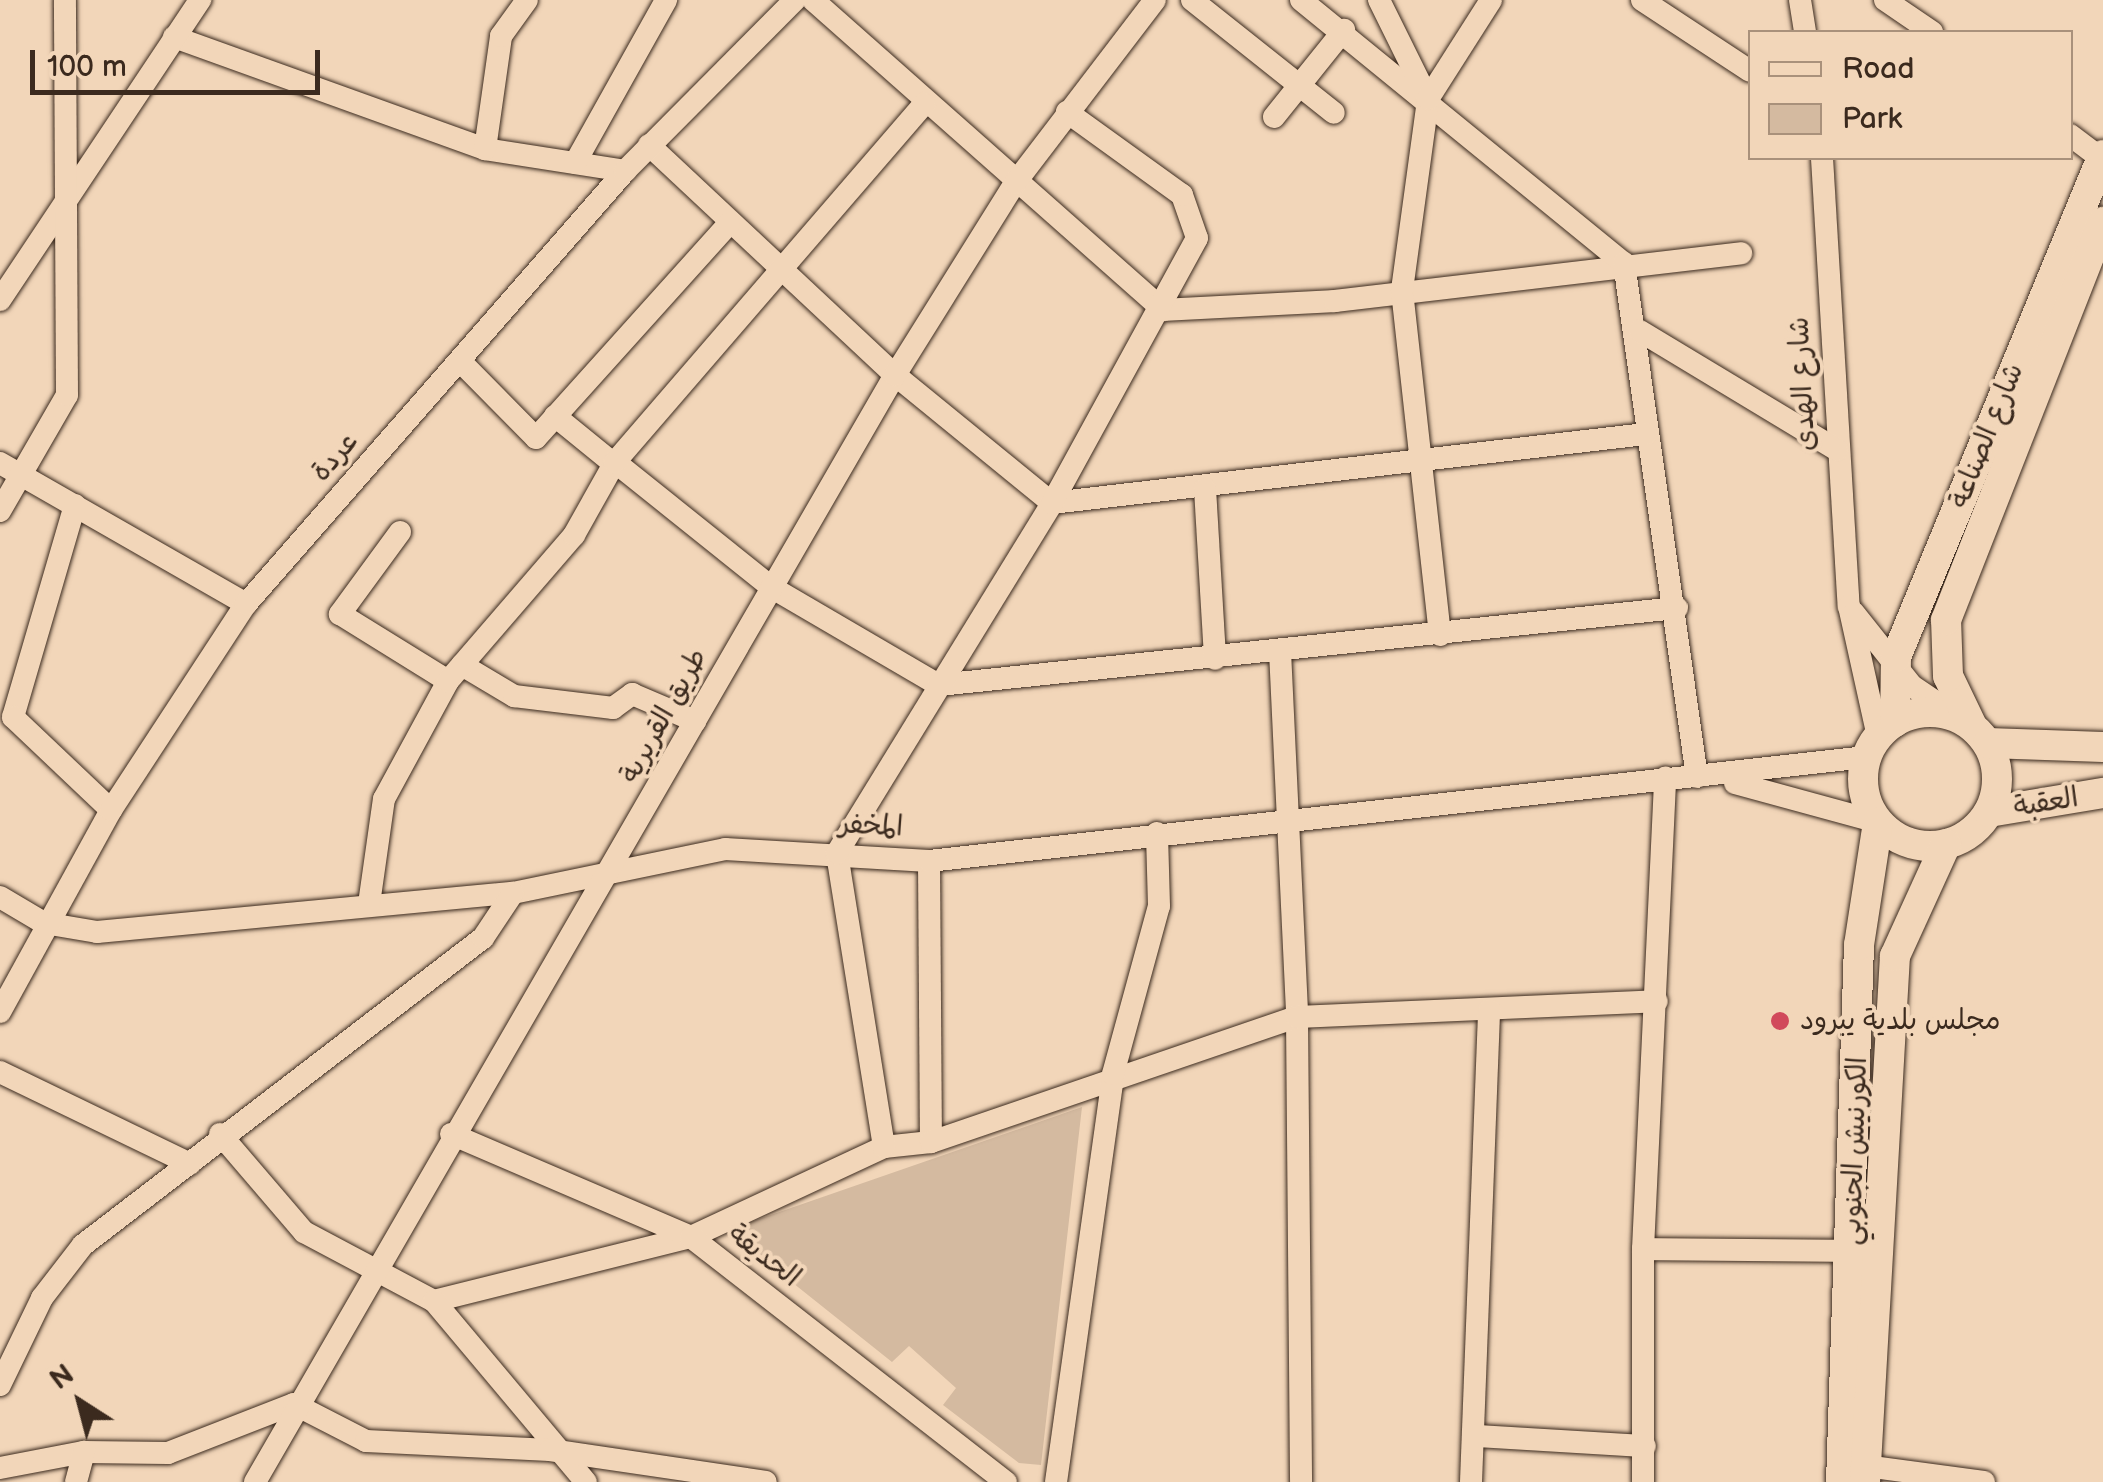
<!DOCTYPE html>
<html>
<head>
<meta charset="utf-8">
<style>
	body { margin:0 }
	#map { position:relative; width:2103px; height:1482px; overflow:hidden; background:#f2d6b9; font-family:"Balsamiq Sans","Playpen Sans Arabic",sans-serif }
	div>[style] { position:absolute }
	.green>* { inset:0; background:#d4baa0 }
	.roads { filter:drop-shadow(0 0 2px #3b2a1e) drop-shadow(0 0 2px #3b2a1e) }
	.minor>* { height:22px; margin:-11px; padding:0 11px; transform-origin:11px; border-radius:11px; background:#f2d6b9 }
	.major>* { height:30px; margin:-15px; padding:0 15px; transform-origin:15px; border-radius:15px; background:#f2d6b9 }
	.major>.ring { margin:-15px; padding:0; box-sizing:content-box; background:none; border:30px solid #f2d6b9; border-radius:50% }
	.dots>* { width:28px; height:28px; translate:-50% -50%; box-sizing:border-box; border:5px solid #f2d6b9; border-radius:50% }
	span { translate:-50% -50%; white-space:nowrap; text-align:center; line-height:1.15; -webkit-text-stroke:8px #f2d6b9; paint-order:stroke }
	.street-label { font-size:28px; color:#3b2a1e }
	.poi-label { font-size:28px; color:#3b2a1e }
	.left { translate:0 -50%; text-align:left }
	.legend { position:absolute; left:1748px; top:30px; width:325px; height:130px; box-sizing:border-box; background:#f2d6b9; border:2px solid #a9917b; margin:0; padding:12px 18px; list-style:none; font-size:30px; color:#3b2a1e }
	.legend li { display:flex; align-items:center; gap:20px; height:50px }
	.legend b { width:50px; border:2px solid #a9917b }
	.north { position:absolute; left:30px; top:1352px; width:100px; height:100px; -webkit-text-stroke:8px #f2d6b9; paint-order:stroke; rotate:324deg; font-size:28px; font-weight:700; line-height:40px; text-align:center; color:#3b2a1e }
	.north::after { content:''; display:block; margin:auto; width:35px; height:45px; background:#3b2a1e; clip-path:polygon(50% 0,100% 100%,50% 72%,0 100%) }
	.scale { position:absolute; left:30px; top:50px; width:290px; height:45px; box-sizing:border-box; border:5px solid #3b2a1e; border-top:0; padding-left:12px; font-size:30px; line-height:35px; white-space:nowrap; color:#3b2a1e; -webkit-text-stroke:8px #f2d6b9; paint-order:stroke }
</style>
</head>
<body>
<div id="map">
	<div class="green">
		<i style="clip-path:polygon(1082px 1107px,1041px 1465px,1019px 1463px,943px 1405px,956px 1388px,909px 1346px,892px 1362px,739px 1240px,742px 1225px)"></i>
	</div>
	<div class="roads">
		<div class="minor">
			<i style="left:813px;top:0;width:468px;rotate:41.5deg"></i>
			<i style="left:1163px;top:310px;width:172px;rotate:-3deg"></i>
			<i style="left:1335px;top:301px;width:409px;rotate:-6.7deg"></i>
			<i style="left:1192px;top:0;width:181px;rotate:38.5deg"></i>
			<i style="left:1301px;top:0;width:417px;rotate:39.2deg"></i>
			<i style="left:1624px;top:263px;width:519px;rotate:81.92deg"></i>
			<i style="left:1379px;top:0;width:102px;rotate:63.7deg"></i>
			<i style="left:1642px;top:0;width:129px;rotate:33.3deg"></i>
			<i style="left:1800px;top:0;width:32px;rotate:81deg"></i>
			<i style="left:1885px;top:0;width:57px;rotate:34.2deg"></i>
			<i style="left:174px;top:37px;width:331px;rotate:19.8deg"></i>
			<i style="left:485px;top:149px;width:142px;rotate:8.9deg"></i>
			<i style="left:1274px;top:117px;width:112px;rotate:-51.2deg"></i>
			<i style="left:2070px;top:135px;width:39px;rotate:37deg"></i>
			<i style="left:649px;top:145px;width:337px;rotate:43.1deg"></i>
			<i style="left:895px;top:375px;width:203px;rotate:39.2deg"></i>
			<i style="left:1052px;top:503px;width:598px;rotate:-6.63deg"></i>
			<i style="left:485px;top:149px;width:114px;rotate:-81.9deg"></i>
			<i style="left:501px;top:36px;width:44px;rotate:-54.2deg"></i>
			<i style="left:1822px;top:158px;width:449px;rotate:86.6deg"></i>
			<i style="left:1849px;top:606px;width:134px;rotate:77.5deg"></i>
			<i style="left:575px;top:163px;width:187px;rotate:-60.8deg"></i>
			<i style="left:0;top:300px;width:361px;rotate:-56.3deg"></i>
			<i style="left:1640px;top:331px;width:230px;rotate:31.1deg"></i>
			<i style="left:460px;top:361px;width:108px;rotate:45.4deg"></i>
			<i style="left:536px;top:438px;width:288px;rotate:-48deg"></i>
			<i style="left:555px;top:416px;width:76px;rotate:39.1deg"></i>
			<i style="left:615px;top:462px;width:200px;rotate:38.7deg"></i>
			<i style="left:771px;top:587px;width:194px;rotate:30.3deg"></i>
			<i style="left:939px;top:685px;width:742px;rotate:-5.96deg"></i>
			<i style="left:0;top:463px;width:284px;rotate:29.8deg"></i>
			<i style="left:1205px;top:489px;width:170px;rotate:86.6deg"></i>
			<i style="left:75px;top:505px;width:221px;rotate:106.3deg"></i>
			<i style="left:13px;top:717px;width:135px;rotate:43.5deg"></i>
			<i style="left:0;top:511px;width:134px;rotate:-60deg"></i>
			<i style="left:67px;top:395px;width:395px;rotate:-90.3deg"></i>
			<i style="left:400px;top:532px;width:102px;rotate:126.2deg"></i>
			<i style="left:340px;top:614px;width:127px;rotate:31.8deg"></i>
			<i style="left:1854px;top:613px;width:93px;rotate:51.5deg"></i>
			<i style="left:1912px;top:686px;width:70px;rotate:33.9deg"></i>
			<i style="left:1440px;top:635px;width:347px;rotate:-96.3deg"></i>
			<i style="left:1402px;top:290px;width:193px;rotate:-82.2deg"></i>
			<i style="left:1428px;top:99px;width:117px;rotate:-57.5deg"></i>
			<i style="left:1280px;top:651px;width:366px;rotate:87.3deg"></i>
			<i style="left:1297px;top:1017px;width:465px;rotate:89.5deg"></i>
			<i style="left:462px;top:665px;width:61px;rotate:30.8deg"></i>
			<i style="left:514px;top:696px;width:100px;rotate:6.9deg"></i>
			<i style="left:613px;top:708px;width:24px;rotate:-36deg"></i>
			<i style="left:632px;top:694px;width:69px;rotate:23.2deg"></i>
			<i style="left:1735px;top:783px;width:148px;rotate:15.3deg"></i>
			<i style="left:929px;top:861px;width:281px;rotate:89.6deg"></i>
			<i style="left:0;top:897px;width:51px;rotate:30.6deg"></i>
			<i style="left:44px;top:923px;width:54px;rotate:9.6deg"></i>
			<i style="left:97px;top:932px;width:418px;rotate:-5.4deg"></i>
			<i style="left:513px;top:893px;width:217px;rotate:-11.7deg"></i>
			<i style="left:725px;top:849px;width:204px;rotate:3.4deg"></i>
			<i style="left:929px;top:861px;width:944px;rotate:-6.33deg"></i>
			<i style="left:369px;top:904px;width:106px;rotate:-81.9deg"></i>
			<i style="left:384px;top:799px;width:134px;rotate:-61.5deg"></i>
			<i style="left:448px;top:681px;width:193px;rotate:-49.2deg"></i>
			<i style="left:574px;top:535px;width:84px;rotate:-60.7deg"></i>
			<i style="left:615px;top:462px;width:473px;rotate:-49.2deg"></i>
			<i style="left:0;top:1012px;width:230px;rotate:-61.2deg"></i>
			<i style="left:111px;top:810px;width:246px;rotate:-56.8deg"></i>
			<i style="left:246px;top:604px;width:575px;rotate:-48.8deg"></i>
			<i style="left:625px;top:171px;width:241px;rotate:-45.2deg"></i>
			<i style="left:0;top:1072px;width:211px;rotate:25.8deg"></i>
			<i style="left:220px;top:1134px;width:129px;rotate:49.4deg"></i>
			<i style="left:304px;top:1232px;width:147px;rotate:28deg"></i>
			<i style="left:434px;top:1301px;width:265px;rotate:-14deg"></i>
			<i style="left:691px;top:1237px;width:213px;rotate:-25deg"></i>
			<i style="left:884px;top:1147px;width:47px;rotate:-6.1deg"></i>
			<i style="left:931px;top:1142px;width:387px;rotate:-18.9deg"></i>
			<i style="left:1297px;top:1017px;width:360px;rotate:-2.5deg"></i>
			<i style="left:451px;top:1134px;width:261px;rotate:23.2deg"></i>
			<i style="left:691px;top:1237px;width:399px;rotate:37.9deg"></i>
			<i style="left:884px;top:1147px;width:298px;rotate:-99.1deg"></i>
			<i style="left:837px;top:853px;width:411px;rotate:-58.4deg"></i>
			<i style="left:1052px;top:503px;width:302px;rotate:-61.3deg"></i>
			<i style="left:1197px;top:238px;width:46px;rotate:-109.2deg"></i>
			<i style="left:1182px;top:195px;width:142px;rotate:-144.2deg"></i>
			<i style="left:1643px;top:1249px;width:210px;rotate:0.5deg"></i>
			<i style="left:434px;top:1301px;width:236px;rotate:50deg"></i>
			<i style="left:0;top:1385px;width:97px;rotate:-64.2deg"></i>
			<i style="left:42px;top:1298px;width:67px;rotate:-52.3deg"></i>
			<i style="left:83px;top:1245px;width:504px;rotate:-37.51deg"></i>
			<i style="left:483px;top:938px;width:54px;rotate:-56.3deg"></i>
			<i style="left:1476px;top:1436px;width:169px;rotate:3.4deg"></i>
			<i style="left:1866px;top:1466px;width:119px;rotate:7.7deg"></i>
			<i style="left:0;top:1468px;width:86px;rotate:-10.8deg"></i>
			<i style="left:84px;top:1452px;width:84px;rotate:0.7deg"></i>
			<i style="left:168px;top:1453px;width:135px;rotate:-21.3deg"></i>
			<i style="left:294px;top:1404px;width:81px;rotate:27.2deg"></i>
			<i style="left:366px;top:1441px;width:184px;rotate:2.8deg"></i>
			<i style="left:550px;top:1450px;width:218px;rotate:8.4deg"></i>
			<i style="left:76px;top:1482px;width:31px;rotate:-75deg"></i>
			<i style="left:255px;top:1482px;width:1279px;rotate:-59.97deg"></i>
			<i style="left:895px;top:375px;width:226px;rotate:-58deg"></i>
			<i style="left:1015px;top:183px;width:230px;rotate:-52.6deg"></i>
			<i style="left:1056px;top:1482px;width:412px;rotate:-82deg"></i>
			<i style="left:1113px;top:1074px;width:174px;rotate:-74.7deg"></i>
			<i style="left:1159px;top:906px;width:73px;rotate:-91.6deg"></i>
			<i style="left:1471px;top:1482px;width:472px;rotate:-87.8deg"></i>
			<i style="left:1643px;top:1482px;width:233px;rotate:-90deg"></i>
			<i style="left:1643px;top:1249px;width:472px;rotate:-87.3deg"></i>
		</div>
		<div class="major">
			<i class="ring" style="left:1863px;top:712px;width:104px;height:104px"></i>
			<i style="left:1895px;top:722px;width:65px;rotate:-89.1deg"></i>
			<i style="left:1896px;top:657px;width:543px;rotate:-67.59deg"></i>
			<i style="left:1972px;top:726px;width:55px;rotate:-115.6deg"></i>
			<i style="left:1948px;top:676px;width:56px;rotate:-92deg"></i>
			<i style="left:1946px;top:620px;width:428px;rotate:-68.5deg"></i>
			<i style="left:1988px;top:743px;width:115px;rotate:2deg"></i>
			<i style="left:1989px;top:812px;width:116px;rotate:-9.5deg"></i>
			<i style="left:1841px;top:1482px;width:537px;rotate:-88.08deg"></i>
			<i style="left:1859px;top:945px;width:124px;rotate:-81.2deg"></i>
			<i style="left:1865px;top:1482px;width:527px;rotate:-86.74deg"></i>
			<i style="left:1895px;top:956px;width:123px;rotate:-65.5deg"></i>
		</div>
	</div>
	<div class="dots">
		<i style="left:1780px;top:1021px;background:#d1495b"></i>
	</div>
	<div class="street-label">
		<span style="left:1803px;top:384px;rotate:-93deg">شارع الهدى</span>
		<span style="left:1987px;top:436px;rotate:-68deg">شارع الصناعة</span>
		<span style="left:335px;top:457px;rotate:-49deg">عردة</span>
		<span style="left:664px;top:716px;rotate:-61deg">طريق القريرية</span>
		<span style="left:2046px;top:803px;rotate:-9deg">العقبة</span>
		<span style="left:871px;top:826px;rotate:3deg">المخفر</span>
		<span style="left:1855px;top:1151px;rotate:-88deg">الكورنيش الجنوبي</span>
		<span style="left:764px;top:1256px;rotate:38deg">الحديقة</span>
	</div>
	<div class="poi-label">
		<span class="left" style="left:1800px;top:1021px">مجلس بلدية يبرود</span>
	</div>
	<ul class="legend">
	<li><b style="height:12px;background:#f2d6b9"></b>Road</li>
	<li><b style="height:28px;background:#d4baa0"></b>Park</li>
	</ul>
	<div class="north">N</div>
	<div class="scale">100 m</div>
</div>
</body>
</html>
